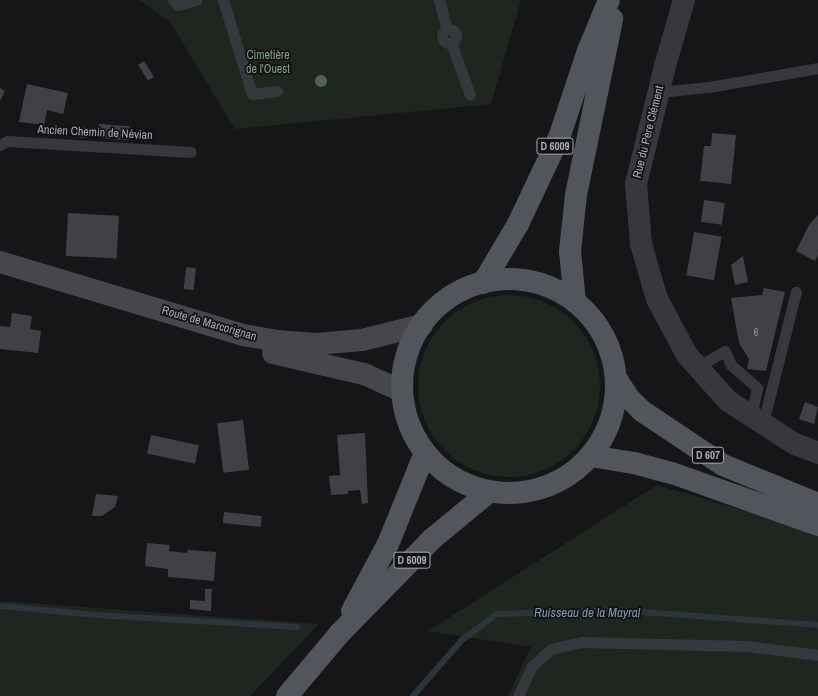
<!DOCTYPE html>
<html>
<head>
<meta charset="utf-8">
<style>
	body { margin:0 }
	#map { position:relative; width:818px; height:696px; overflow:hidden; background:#161618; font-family:"Archivo Narrow",sans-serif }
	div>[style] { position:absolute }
	.green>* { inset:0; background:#1e261f }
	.round { border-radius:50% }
	.stream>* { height:6px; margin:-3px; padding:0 3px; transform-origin:3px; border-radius:3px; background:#2c353c }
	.building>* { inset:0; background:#404145; transform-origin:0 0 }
	.lane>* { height:11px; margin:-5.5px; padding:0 5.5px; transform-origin:5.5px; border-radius:5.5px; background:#37383d }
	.lane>.ring { margin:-5.5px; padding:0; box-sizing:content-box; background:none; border:11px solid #37383d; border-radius:50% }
	.street>* { height:22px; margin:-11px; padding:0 11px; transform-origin:11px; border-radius:11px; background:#37383d }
	.secondary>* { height:22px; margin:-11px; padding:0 11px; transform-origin:11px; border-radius:11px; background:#45474d }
	.primary>* { height:22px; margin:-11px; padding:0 11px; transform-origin:11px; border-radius:11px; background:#53555c }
	.primary>.ring { margin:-11px; padding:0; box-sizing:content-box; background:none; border:22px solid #53555c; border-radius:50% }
	.trees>* { width:12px; height:12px; margin:-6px; border-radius:50%; background:#506452 }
	span { translate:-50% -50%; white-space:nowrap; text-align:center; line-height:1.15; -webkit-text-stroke:3.5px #111113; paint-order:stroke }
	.number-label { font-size:10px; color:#8e929b }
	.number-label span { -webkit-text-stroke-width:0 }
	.shield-label span { padding:1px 3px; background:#111113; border:1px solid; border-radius:3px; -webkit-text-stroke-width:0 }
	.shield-label { font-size:11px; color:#a8adb8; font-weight:700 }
	.park-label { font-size:12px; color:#7fa381 }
	.street-label { font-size:12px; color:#a8adb8 }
	.water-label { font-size:13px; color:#7f9bb3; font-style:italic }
</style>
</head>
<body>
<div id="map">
	<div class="green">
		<i style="clip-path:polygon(140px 0,521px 0,491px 104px,235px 129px,170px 22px)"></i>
		<i class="round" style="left:418px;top:295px;width:182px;height:182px"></i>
		<i style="clip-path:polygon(657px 485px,818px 533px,818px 696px,508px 696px,531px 647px,428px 631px)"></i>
		<i style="clip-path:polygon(0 601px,319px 624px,250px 696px,0 696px)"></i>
	</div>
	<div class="stream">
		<i style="left:0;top:606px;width:96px;rotate:5.4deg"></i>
		<i style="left:96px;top:615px;width:201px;rotate:3.4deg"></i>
		<i style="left:413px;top:696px;width:74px;rotate:-48.8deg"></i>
		<i style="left:462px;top:640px;width:44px;rotate:-36.6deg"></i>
		<i style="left:497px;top:614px;width:118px;rotate:-1.9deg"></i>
		<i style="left:615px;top:610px;width:204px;rotate:4.2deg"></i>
	</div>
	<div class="building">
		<i style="left:144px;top:61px;width:19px;height:7px;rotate:58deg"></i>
		<i style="clip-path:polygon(27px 84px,68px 93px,63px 114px,47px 110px,44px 125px,19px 122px)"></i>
		<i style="clip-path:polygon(0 88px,5px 91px,0 101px)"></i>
		<i style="left:99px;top:124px;width:31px;height:14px;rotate:4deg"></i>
		<i style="clip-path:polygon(82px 127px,90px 129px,87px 138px,79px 138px)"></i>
		<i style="clip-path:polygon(712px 133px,736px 135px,731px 184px,700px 181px,704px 146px,711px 146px)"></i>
		<i style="left:704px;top:200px;width:21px;height:22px;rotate:8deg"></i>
		<i style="left:68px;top:213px;width:51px;height:43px;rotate:3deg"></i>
		<i style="clip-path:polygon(818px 215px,818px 255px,815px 261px,796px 251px,809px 225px)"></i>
		<i style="left:694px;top:232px;width:28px;height:44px;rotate:10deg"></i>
		<i style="clip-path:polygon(743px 256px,748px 282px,735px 285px,731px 265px)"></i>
		<i style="left:186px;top:267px;width:10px;height:22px;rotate:6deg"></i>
		<i style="clip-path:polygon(764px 288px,785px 292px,766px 371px,747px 369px,749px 359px,739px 343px,731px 298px,762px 295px)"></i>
		<i style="clip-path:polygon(12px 313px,32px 316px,30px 329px,41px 331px,38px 353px,0 349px,0 326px,10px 327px)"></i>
		<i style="clip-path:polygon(805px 402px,818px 407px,814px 424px,799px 419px)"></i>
		<i style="left:243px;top:420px;width:50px;height:26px;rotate:83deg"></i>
		<i style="clip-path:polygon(365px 433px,368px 503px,362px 504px,360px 490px,348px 491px,348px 494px,331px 495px,329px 476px,340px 475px,337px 435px)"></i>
		<i style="left:151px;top:435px;width:49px;height:19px;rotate:12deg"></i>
		<i style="clip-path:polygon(96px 494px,118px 496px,115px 507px,102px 516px,92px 516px)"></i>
		<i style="left:224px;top:512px;width:38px;height:11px;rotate:6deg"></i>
		<i style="clip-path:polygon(147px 543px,170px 545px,169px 551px,187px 553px,188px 550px,216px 552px,214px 581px,168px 577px,168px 569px,145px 566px)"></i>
		<i style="clip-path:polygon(205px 589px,212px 589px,211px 611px,190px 609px,190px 600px,205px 601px)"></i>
	</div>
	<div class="lane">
		<i style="left:173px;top:0;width:7px;rotate:45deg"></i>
		<i style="left:178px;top:5px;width:19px;rotate:-16deg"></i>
		<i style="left:223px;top:0;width:98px;rotate:72.9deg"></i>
		<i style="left:252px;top:94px;width:25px;rotate:-7deg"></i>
		<i style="left:439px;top:0;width:30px;rotate:75deg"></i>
		<i class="ring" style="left:442px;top:29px;width:3px;height:3px"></i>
		<i style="left:451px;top:43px;width:55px;rotate:69.9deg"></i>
		<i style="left:658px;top:92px;width:51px;rotate:-5.6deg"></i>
		<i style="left:709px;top:87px;width:111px;rotate:-9.9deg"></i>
		<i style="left:0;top:145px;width:8px;rotate:-30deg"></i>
		<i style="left:7px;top:141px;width:184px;rotate:3.4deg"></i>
		<i style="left:697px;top:367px;width:32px;rotate:-30deg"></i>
		<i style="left:725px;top:351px;width:15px;rotate:67deg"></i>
		<i style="left:731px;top:365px;width:35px;rotate:41deg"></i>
		<i style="left:757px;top:388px;width:29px;rotate:102deg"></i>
		<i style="left:758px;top:421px;width:13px;rotate:-51deg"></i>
		<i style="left:766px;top:411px;width:123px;rotate:-75.9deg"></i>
		<i style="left:518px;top:696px;width:33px;rotate:-65deg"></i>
		<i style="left:532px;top:666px;width:25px;rotate:-42deg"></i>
		<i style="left:551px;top:649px;width:31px;rotate:-13deg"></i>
		<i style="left:581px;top:642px;width:165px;rotate:1.4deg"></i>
		<i style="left:746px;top:646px;width:73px;rotate:7.1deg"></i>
	</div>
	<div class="street">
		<i style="left:684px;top:0;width:69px;rotate:106.1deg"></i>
		<i style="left:665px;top:66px;width:122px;rotate:103.8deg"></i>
		<i style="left:636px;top:184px;width:60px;rotate:85.2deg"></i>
		<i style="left:641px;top:244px;width:57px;rotate:73.8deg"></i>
		<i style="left:657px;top:299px;width:64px;rotate:61.8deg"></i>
		<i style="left:687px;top:355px;width:62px;rotate:48.3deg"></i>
		<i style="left:728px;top:401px;width:80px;rotate:32.7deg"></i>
		<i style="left:795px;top:444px;width:25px;rotate:21deg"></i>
	</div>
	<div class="secondary">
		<i style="left:0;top:262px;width:254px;rotate:16.7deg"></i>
		<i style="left:243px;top:335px;width:34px;rotate:10deg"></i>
		<i style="left:276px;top:341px;width:40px;rotate:4.3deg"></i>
		<i style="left:316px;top:344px;width:46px;rotate:-5deg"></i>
		<i style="left:362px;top:340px;width:62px;rotate:-14deg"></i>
		<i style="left:273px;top:353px;width:93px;rotate:13deg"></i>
		<i style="left:364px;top:374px;width:42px;rotate:24.1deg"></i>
	</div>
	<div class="primary">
		<i class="ring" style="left:402px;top:279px;width:192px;height:192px"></i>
		<i style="left:483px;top:283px;width:69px;rotate:-59.3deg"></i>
		<i style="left:518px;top:224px;width:98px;rotate:-64.7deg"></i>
		<i style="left:560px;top:135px;width:89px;rotate:-71.6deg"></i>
		<i style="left:588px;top:51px;width:55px;rotate:-67.6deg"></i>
		<i style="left:575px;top:302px;width:51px;rotate:-95.6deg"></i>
		<i style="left:570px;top:251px;width:56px;rotate:-83.9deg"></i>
		<i style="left:576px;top:195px;width:180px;rotate:-78.4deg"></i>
		<i style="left:616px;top:378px;width:24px;rotate:57deg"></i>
		<i style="left:629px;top:398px;width:18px;rotate:45deg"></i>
		<i style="left:642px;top:411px;width:97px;rotate:33.7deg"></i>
		<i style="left:723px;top:465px;width:103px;rotate:22.3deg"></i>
		<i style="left:591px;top:456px;width:44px;rotate:9.2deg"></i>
		<i style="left:634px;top:463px;width:39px;rotate:15deg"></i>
		<i style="left:672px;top:473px;width:155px;rotate:19.6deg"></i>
		<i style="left:352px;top:611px;width:76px;rotate:-61.8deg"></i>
		<i style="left:388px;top:544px;width:98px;rotate:-67.9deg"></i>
		<i style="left:287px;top:696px;width:82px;rotate:-49.9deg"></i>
		<i style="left:340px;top:633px;width:132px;rotate:-45.6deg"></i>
		<i style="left:432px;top:539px;width:74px;rotate:-39.5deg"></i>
	</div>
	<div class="trees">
		<i style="left:321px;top:81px"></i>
	</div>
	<div class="number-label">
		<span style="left:756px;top:333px">6</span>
	</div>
	<div class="shield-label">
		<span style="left:555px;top:146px">D 6009</span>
		<span style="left:708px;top:455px">D 607</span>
		<span style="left:412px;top:560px">D 6009</span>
	</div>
	<div class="park-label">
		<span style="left:268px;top:63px">Cimetière<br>de l'Ouest</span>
	</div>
	<div class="street-label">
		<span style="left:649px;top:132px;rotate:-76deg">Rue du Père Clément</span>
		<span style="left:95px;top:133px;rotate:3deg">Ancien Chemin de Névian</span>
		<span style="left:209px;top:324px;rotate:16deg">Route de Marcorignan</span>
	</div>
	<div class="water-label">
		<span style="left:587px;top:613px">Ruisseau de la Mayral</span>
	</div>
</div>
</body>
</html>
